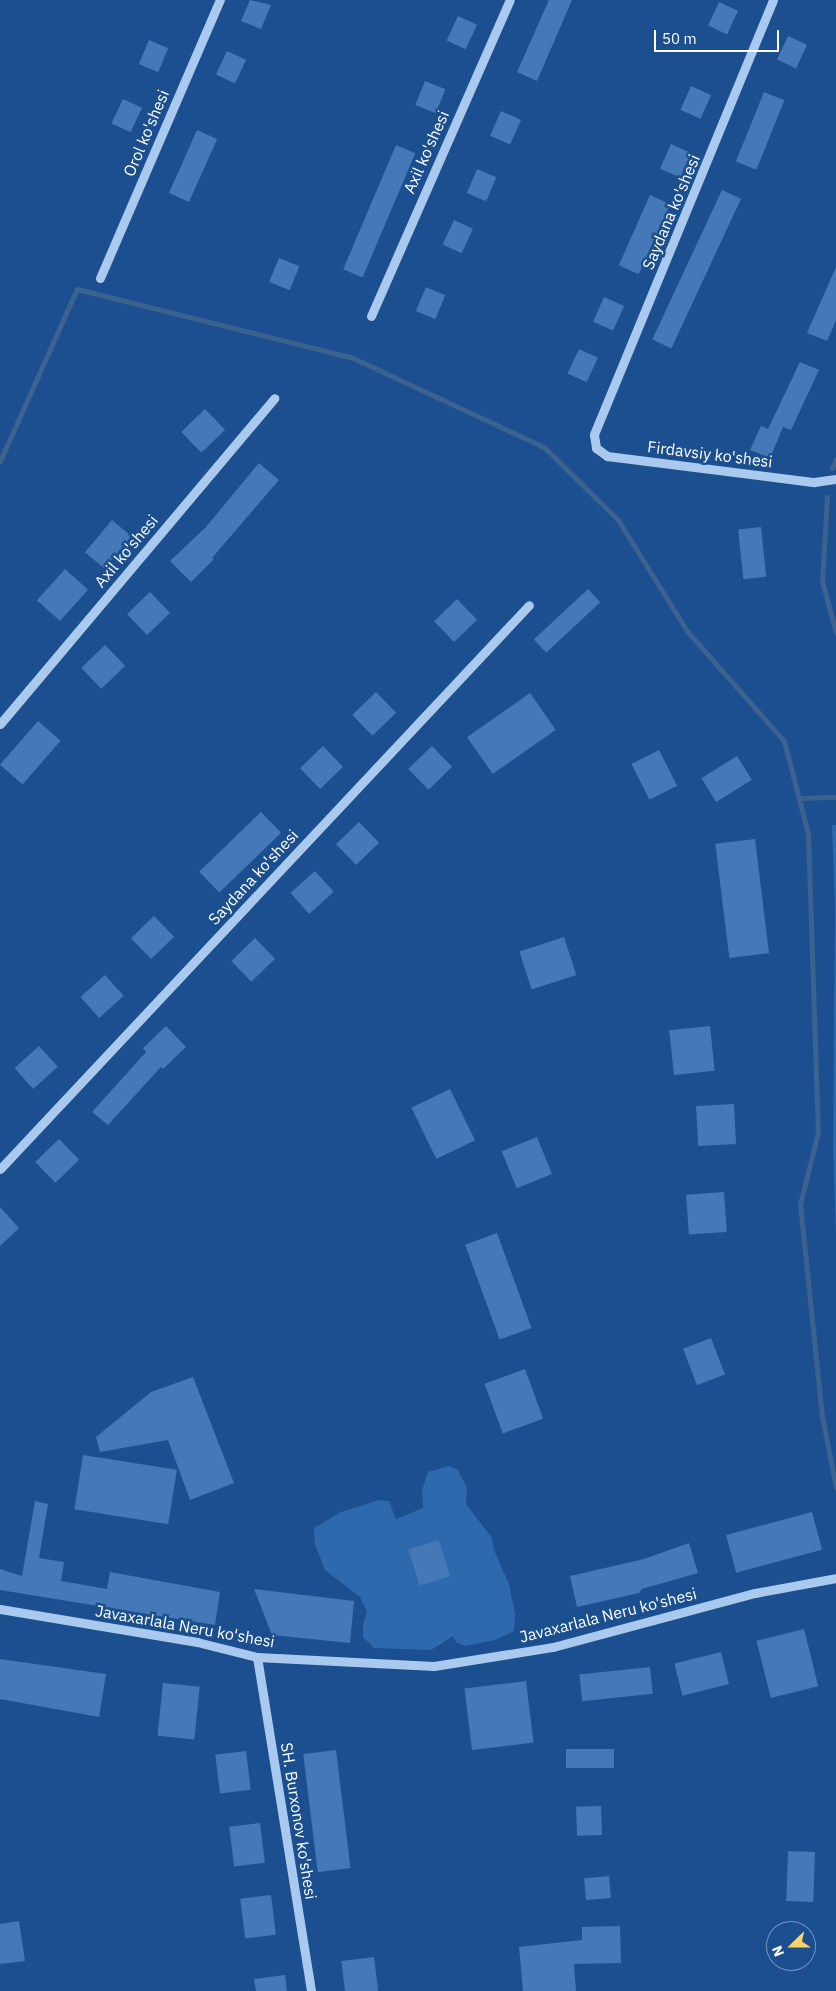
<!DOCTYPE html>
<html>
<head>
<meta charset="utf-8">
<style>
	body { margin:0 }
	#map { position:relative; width:836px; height:1991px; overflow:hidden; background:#1b4f8f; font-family:"IBM Plex Sans",sans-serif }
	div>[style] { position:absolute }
	.green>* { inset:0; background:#2e69ad }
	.stream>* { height:5px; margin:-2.5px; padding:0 2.5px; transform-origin:2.5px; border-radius:2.5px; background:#3c6290 }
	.building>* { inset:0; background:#4478b7; transform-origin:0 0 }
	.minor>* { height:9px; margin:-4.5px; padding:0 4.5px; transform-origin:4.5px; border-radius:4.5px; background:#a9c9ee }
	span { translate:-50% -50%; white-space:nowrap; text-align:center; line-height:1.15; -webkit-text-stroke:5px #1b4f8f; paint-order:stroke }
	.street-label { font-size:16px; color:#fff }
	.north { position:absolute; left:766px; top:1921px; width:50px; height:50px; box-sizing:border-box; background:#1b4f8f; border:1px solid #7695bc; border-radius:50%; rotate:248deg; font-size:14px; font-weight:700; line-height:20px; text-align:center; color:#fff }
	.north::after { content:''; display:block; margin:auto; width:18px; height:22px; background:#ffd166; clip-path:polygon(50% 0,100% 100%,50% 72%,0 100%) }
	.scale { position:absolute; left:654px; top:30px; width:125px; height:22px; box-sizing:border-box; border:2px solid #fff; border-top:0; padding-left:6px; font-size:15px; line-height:18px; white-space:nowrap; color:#fff; -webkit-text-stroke:4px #1b4f8f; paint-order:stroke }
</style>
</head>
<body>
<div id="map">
	<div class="green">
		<i style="clip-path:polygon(832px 825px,836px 825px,836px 1237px,833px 1146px,835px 911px)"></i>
		<i style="clip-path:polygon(449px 1466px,458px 1470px,467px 1488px,466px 1504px,492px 1538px,494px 1550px,509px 1584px,515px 1614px,514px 1631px,495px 1640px,465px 1646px,456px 1642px,453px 1636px,431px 1650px,374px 1648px,363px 1637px,363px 1625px,367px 1612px,360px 1597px,325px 1570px,315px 1544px,314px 1528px,341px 1512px,379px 1500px,389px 1501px,396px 1519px,423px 1508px,422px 1490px,428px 1472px)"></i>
	</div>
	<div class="stream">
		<i style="left:0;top:461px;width:188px;rotate:-65.9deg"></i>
		<i style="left:77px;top:289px;width:284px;rotate:14deg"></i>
		<i style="left:353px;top:358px;width:211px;rotate:25deg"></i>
		<i style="left:544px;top:447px;width:104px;rotate:44.6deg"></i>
		<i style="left:618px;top:520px;width:131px;rotate:58.1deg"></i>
		<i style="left:687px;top:631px;width:147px;rotate:48.6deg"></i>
		<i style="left:784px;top:741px;width:96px;rotate:75.5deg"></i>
		<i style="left:808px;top:834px;width:298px;rotate:88.1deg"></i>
		<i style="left:818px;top:1132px;width:74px;rotate:104deg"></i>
		<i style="left:800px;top:1204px;width:213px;rotate:84.1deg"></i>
		<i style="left:822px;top:1416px;width:73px;rotate:79deg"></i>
		<i style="left:832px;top:468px;width:10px;rotate:-66deg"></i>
		<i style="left:827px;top:497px;width:84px;rotate:93.4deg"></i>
		<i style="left:822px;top:581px;width:54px;rotate:74.9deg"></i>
		<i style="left:799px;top:798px;width:37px;rotate:-2deg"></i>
	</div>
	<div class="building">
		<i style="clip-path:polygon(250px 0,271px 5px,261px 29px,241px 21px)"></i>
		<i style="clip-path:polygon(549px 0,572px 0,537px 81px,517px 72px)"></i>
		<i style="left:719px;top:2px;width:21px;height:26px;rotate:25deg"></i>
		<i style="left:458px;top:16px;width:21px;height:27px;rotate:25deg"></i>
		<i style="left:788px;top:36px;width:21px;height:26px;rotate:25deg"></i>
		<i style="left:149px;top:40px;width:21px;height:26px;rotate:23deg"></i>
		<i style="left:227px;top:51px;width:21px;height:26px;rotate:25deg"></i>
		<i style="left:425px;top:81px;width:22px;height:26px;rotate:22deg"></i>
		<i style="left:691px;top:86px;width:22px;height:26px;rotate:24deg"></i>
		<i style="left:764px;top:92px;width:22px;height:75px;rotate:22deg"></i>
		<i style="left:123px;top:99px;width:21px;height:27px;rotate:25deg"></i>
		<i style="left:501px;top:111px;width:22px;height:27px;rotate:24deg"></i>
		<i style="left:197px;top:130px;width:22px;height:69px;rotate:24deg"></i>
		<i style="left:671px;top:144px;width:22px;height:27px;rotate:24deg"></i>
		<i style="left:396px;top:145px;width:21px;height:135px;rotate:23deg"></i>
		<i style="left:477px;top:169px;width:21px;height:26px;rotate:23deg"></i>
		<i style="left:722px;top:190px;width:21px;height:165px;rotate:25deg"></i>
		<i style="left:650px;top:195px;width:22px;height:77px;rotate:24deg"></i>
		<i style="left:454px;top:220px;width:21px;height:27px;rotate:25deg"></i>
		<i style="left:279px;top:258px;width:22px;height:26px;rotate:22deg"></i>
		<i style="clip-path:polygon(836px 267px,836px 320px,827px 341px,807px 333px)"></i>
		<i style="left:426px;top:287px;width:21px;height:26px;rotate:23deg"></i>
		<i style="left:604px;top:297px;width:22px;height:27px;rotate:24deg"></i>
		<i style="left:579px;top:349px;width:21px;height:27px;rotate:25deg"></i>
		<i style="clip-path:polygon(800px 362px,819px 370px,791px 430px,783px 427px,770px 458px,750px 450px,761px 426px,768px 429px)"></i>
		<i style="left:205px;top:409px;width:29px;height:33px;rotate:46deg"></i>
		<i style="clip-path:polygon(259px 463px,279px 480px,212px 558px,214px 559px,191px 582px,170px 561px,206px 527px)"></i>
		<i style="left:112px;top:520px;width:25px;height:42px;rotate:40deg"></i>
		<i style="left:761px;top:527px;width:50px;height:23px;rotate:84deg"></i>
		<i style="left:65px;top:569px;width:31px;height:42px;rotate:42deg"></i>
		<i style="left:588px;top:589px;width:18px;height:74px;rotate:47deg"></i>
		<i style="left:150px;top:592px;width:29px;height:32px;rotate:46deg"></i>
		<i style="left:457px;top:599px;width:29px;height:32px;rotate:46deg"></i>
		<i style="left:105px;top:645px;width:29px;height:33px;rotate:46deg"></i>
		<i style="left:376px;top:692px;width:29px;height:33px;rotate:46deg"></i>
		<i style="left:530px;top:693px;width:45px;height:77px;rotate:55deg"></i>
		<i style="left:38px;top:721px;width:30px;height:58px;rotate:41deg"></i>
		<i style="left:323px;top:746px;width:29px;height:32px;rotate:46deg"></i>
		<i style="left:432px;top:746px;width:29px;height:33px;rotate:46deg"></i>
		<i style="left:659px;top:750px;width:40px;height:31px;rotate:63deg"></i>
		<i style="left:737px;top:756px;width:28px;height:42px;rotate:58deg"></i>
		<i style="left:261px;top:812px;width:29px;height:86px;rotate:46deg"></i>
		<i style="left:359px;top:822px;width:29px;height:32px;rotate:46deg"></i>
		<i style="left:755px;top:839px;width:115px;height:40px;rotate:83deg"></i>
		<i style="left:315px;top:871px;width:28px;height:33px;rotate:48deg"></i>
		<i style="left:154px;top:916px;width:29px;height:32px;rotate:46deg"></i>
		<i style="left:564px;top:937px;width:40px;height:47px;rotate:72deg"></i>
		<i style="left:255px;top:938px;width:29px;height:33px;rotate:46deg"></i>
		<i style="left:105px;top:975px;width:28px;height:33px;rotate:48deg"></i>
		<i style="clip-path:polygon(166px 1026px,186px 1047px,163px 1069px,161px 1067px,108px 1125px,92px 1112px,146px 1052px,143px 1048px)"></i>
		<i style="left:710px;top:1026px;width:45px;height:41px;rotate:84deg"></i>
		<i style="left:39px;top:1046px;width:28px;height:33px;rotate:48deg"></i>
		<i style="left:450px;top:1089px;width:57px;height:43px;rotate:64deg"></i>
		<i style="left:734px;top:1104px;width:40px;height:38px;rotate:87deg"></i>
		<i style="left:537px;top:1137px;width:40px;height:38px;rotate:68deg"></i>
		<i style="left:59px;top:1139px;width:29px;height:33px;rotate:46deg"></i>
		<i style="left:724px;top:1192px;width:40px;height:38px;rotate:86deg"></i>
		<i style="clip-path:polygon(0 1207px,19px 1228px,0 1246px)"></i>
		<i style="left:497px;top:1233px;width:101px;height:34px;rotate:70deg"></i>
		<i style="left:711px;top:1338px;width:39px;height:30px;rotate:69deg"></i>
		<i style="left:525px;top:1369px;width:53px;height:43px;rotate:70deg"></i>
		<i style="clip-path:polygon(193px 1377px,234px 1483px,190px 1500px,168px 1440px,100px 1452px,96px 1437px,151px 1392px)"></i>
		<i style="left:83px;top:1455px;width:95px;height:55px;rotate:9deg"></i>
		<i style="clip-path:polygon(35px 1501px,48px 1504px,39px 1558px,64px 1562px,61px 1581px,107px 1589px,110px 1572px,220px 1592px,215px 1625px,0 1590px,0 1569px,22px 1576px)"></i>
		<i style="left:812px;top:1512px;width:39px;height:89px;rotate:75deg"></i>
		<i style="left:439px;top:1540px;width:38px;height:32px;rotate:73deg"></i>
		<i style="clip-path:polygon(689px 1543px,698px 1573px,642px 1589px,639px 1593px,577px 1607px,570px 1576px,644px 1559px)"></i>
		<i style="clip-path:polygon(254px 1589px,354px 1601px,350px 1643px,272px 1635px)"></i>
		<i style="left:804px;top:1629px;width:59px;height:49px;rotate:76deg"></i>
		<i style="left:721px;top:1652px;width:33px;height:48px;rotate:76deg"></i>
		<i style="clip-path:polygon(0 1659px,106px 1674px,99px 1717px,0 1699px)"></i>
		<i style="left:650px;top:1667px;width:27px;height:71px;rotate:84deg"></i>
		<i style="left:526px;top:1681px;width:62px;height:62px;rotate:83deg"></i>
		<i style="left:163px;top:1683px;width:37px;height:53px;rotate:6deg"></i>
		<i style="left:614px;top:1749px;width:19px;height:48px;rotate:90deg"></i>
		<i style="left:336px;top:1750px;width:119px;height:33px;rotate:83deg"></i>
		<i style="left:246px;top:1751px;width:39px;height:31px;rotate:83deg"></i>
		<i style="left:601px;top:1806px;width:29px;height:25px;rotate:88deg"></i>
		<i style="left:260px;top:1823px;width:40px;height:31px;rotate:83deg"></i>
		<i style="left:788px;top:1851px;width:27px;height:50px;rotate:2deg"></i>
		<i style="left:609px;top:1876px;width:22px;height:25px;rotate:85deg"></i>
		<i style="left:271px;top:1895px;width:40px;height:31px;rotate:83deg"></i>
		<i style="clip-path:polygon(19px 1921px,25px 1961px,0 1964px,0 1924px)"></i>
		<i style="clip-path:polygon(620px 1926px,621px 1963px,574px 1964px,576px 1991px,523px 1991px,519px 1947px,582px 1940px,582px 1927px)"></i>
		<i style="left:374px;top:1957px;width:34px;height:33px;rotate:83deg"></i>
		<i style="clip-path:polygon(285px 1975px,287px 1991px,256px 1991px,254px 1979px)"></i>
	</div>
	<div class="minor">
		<i style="left:773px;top:0;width:470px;rotate:112.4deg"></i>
		<i style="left:594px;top:435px;width:13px;rotate:81deg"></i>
		<i style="left:596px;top:448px;width:14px;rotate:36deg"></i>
		<i style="left:607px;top:456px;width:209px;rotate:7.2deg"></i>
		<i style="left:814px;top:482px;width:22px;rotate:-8deg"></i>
		<i style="left:100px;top:278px;width:303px;rotate:-66.7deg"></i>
		<i style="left:371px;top:316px;width:345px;rotate:-66.3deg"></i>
		<i style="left:0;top:724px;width:426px;rotate:-49.9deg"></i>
		<i style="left:0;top:1169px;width:773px;rotate:-46.83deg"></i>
		<i style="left:0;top:1609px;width:200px;rotate:9.5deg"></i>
		<i style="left:197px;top:1642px;width:62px;rotate:14deg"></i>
		<i style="left:257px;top:1657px;width:177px;rotate:2.9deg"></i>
		<i style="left:434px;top:1666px;width:121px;rotate:-9.1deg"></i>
		<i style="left:553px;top:1647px;width:209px;rotate:-15deg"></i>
		<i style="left:755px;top:1593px;width:82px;rotate:-10.5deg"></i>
		<i style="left:257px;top:1657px;width:338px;rotate:80.8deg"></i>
	</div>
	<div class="street-label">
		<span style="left:146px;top:133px;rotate:-67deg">Orol ko'shesi</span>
		<span style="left:426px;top:152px;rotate:-66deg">Axil ko'shesi</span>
		<span style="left:671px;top:212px;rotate:-67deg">Saydana ko'shesi</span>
		<span style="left:710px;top:454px;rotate:7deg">Firdavsiy ko'shesi</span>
		<span style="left:126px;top:551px;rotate:-50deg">Axil ko'shesi</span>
		<span style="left:253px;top:877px;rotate:-47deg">Saydana ko'shesi</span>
		<span style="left:608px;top:1615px;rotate:-14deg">Javaxarlala Neru ko'shesi</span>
		<span style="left:185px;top:1626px;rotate:10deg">Javaxarlala Neru ko'shesi</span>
		<span style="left:299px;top:1821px;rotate:81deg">SH. Burxonov ko'shesi</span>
	</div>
	<div class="north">N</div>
	<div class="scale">50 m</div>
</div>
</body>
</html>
